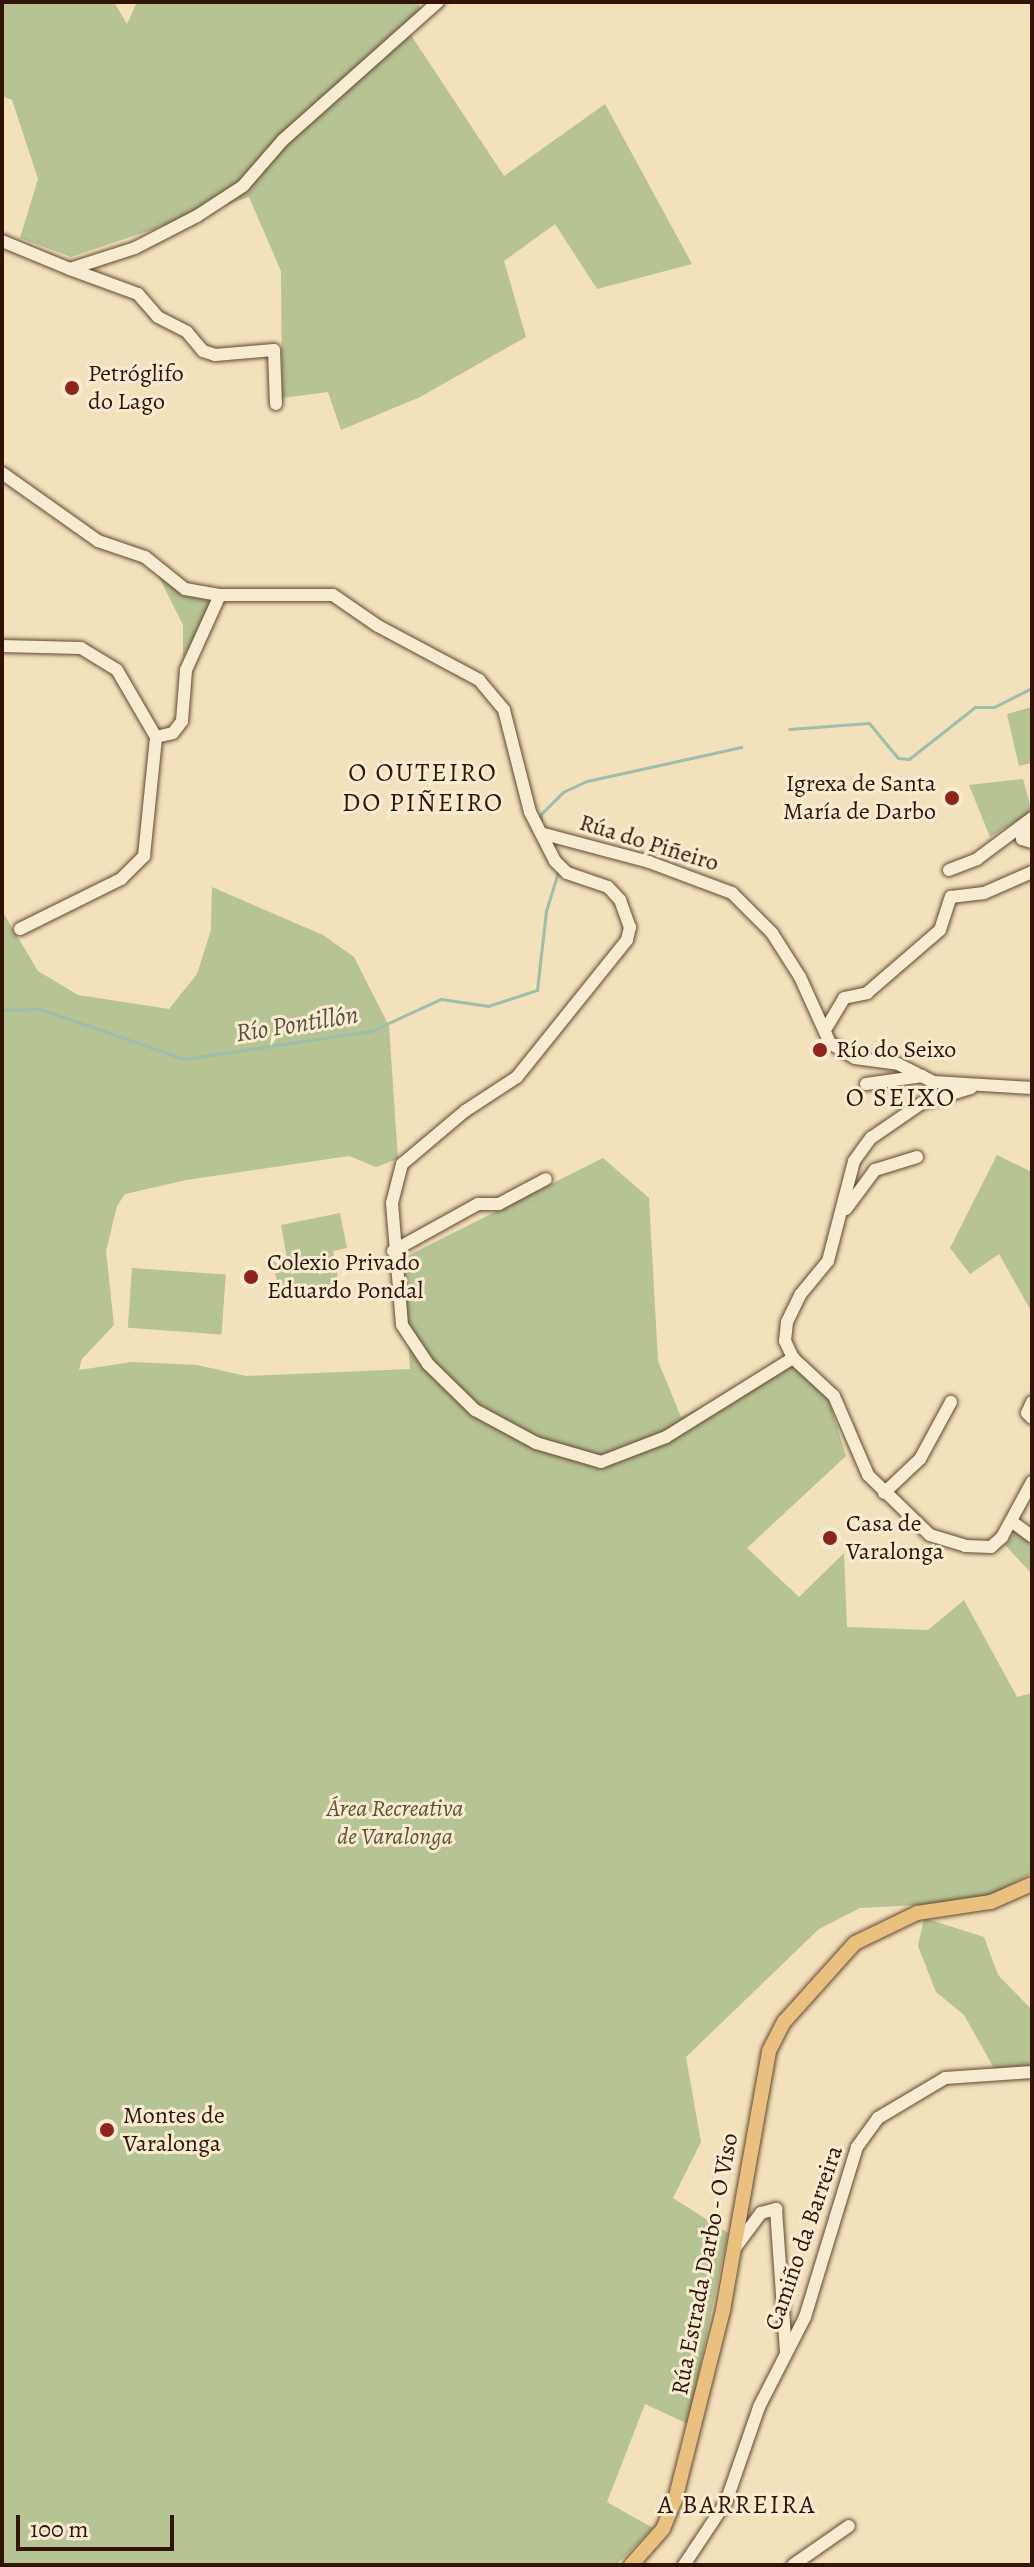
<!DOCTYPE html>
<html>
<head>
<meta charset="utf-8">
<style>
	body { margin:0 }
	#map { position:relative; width:1034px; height:2567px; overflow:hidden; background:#f2e1ba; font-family:Alegreya,serif }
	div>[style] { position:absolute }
	.green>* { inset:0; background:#b6c393; transform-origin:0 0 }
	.stream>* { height:3px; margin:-1.5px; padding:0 1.5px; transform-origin:1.5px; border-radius:1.5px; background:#9cbeab }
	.roads { filter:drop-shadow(0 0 2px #634633) drop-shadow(0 0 2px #634633) }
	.minor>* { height:12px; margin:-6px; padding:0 6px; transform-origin:6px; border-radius:6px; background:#f7ecd2 }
	.major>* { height:14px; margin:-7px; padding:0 7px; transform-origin:7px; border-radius:7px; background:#e9c07d }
	.dots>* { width:22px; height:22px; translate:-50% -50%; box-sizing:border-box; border:4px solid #f7ecd2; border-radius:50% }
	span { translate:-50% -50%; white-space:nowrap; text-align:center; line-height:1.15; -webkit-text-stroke:6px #f7ecd2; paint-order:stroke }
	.poi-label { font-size:24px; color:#331306 }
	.left { translate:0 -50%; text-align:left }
	.right { translate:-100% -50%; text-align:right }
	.street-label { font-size:24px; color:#331306 }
	.park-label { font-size:24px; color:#615137; font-style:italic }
	.neighbourhood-label { font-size:26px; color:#331306; letter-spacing:2px }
	.water-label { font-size:26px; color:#584f40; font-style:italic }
	.frame { position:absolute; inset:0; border:4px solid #331306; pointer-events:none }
	.scale { position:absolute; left:16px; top:2515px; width:158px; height:36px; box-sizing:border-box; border:4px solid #331306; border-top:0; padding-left:10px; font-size:24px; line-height:28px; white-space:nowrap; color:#331306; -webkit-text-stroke:6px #f7ecd2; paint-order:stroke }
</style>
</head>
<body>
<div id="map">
	<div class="green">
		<i style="clip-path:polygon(2px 2px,114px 2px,127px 24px,137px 2px,416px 2px,423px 10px,405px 26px,504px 176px,605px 104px,692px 264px,597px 289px,555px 224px,504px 261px,526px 337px,420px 397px,341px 430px,328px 392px,282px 398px,281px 271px,249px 197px,71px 257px,20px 238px,38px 179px,12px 100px,2px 96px)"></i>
		<i style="clip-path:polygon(157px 573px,172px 587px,213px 603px,183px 659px,183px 625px)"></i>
		<i style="clip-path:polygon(1032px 707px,1032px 763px,1019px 766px,1007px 714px)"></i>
		<i style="clip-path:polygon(1023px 779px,1032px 812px,990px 837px,969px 785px)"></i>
		<i style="clip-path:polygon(212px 887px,323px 935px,354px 957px,389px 1026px,398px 1159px,376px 1167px,349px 1156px,186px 1180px,125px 1194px,117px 1206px,106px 1251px,114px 1325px,82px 1359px,79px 1370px,132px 1362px,197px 1365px,246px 1376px,410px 1369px,403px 1258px,603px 1158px,649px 1198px,658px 1361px,681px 1417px,792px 1365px,828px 1397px,846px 1456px,747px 1548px,799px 1597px,844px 1553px,847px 1627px,928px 1630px,964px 1600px,1017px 1697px,1032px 1693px,1032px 1873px,978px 1902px,860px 1908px,819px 1929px,686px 2057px,701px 2142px,673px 2198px,728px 2233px,688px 2424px,645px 2404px,607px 2502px,653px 2528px,616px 2565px,2px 2565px,2px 911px,38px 971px,78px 995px,169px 1009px,197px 974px,211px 930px)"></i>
		<i style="clip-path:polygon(997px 1155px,1032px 1172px,1030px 1309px,999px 1254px,970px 1274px,950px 1248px)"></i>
		<i style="clip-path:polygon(340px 1213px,347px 1248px,333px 1251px,339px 1285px,280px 1297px,273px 1262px,287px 1259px,281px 1225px)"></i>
		<i style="left:132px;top:1268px;width:94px;height:60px;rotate:4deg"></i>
		<i style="clip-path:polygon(1018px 1528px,1032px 1540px,1032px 1574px,1005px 1545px)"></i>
		<i style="clip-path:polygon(924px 1918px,984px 1937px,998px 1975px,1032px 2010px,1032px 2067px,995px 2070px,964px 2015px,936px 1992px,918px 1946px)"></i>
	</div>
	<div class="stream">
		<i style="left:789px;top:729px;width:80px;rotate:-4.3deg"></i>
		<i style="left:869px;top:723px;width:45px;rotate:50.4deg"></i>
		<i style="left:898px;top:758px;width:11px;rotate:5deg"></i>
		<i style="left:909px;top:759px;width:84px;rotate:-38.2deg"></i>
		<i style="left:975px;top:707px;width:19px"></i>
		<i style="left:994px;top:707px;width:42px;rotate:-26.6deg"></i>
		<i style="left:541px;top:821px;width:7px;rotate:-90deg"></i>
		<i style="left:541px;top:814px;width:31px;rotate:-45deg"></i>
		<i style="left:563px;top:792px;width:26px;rotate:-25deg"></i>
		<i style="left:587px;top:781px;width:158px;rotate:-12.4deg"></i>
		<i style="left:2px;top:1010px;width:38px;rotate:-2deg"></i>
		<i style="left:40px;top:1009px;width:152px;rotate:19.1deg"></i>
		<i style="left:184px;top:1059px;width:189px;rotate:-8.5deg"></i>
		<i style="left:371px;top:1031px;width:77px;rotate:-24.6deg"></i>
		<i style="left:441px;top:999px;width:48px;rotate:8.5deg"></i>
		<i style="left:488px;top:1006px;width:52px;rotate:-18.1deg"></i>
		<i style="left:537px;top:990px;width:80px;rotate:-83.5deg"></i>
		<i style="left:546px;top:911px;width:41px;rotate:-72.9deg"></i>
	</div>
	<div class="roads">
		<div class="minor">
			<i style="left:2px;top:241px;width:74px;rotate:22.4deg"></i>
			<i style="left:70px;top:269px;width:68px;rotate:-17.9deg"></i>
			<i style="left:135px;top:248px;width:70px;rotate:-27.3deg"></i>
			<i style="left:197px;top:216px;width:55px;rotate:-33.1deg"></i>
			<i style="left:243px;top:186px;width:61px;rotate:-49deg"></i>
			<i style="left:283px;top:140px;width:208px;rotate:-41.7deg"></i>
			<i style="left:70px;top:269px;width:72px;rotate:20.2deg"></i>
			<i style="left:138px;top:294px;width:30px;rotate:49deg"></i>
			<i style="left:158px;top:317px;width:33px;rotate:27deg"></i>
			<i style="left:187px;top:332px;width:25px;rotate:50deg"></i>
			<i style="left:203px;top:351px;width:13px;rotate:18deg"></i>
			<i style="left:215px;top:355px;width:59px;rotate:-4.8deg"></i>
			<i style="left:274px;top:350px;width:54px;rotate:87.9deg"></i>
			<i style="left:2px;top:473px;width:118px;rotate:35.3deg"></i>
			<i style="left:98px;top:541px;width:50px;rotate:18.8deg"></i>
			<i style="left:145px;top:557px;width:51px;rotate:38.7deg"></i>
			<i style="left:185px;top:589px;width:36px;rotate:10deg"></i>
			<i style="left:220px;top:595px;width:113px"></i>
			<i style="left:333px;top:595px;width:55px;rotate:34.6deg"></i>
			<i style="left:378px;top:626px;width:115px;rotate:28.1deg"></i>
			<i style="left:479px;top:680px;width:39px;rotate:50deg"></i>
			<i style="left:504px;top:710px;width:105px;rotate:75.7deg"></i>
			<i style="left:530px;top:812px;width:55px;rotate:63deg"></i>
			<i style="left:555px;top:861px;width:17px;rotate:45deg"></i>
			<i style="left:567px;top:873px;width:43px;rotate:18.9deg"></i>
			<i style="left:608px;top:887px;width:18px;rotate:47deg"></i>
			<i style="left:620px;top:900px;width:29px;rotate:70deg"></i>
			<i style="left:630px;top:927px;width:13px;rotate:103deg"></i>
			<i style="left:627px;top:940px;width:176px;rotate:128.8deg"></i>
			<i style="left:517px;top:1077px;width:62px;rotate:146.8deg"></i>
			<i style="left:465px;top:1111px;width:82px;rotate:139.9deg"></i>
			<i style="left:402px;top:1164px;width:40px;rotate:104.4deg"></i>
			<i style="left:392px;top:1203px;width:122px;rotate:85.3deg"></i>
			<i style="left:402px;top:1325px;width:47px;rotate:56.3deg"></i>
			<i style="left:428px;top:1364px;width:66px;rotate:44.4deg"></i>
			<i style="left:475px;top:1410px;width:69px;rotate:28.4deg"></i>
			<i style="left:536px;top:1443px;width:68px;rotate:16.3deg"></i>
			<i style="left:601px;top:1462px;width:70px;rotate:-21deg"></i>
			<i style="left:666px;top:1437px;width:150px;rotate:-31.9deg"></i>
			<i style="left:2px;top:646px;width:79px;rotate:1.5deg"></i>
			<i style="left:81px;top:648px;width:42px;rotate:31.4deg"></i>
			<i style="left:117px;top:670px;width:78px;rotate:59.8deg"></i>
			<i style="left:156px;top:737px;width:17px;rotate:-13deg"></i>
			<i style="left:173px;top:733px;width:15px;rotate:-53deg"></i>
			<i style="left:182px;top:721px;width:51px;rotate:-85.5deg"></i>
			<i style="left:186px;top:670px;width:82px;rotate:-65.6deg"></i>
			<i style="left:1028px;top:824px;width:16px;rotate:112deg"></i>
			<i style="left:1022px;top:839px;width:10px;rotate:17deg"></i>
			<i style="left:544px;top:834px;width:109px;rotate:14.9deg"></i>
			<i style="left:649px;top:862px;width:89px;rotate:20.5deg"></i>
			<i style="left:732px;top:893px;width:57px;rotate:45deg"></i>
			<i style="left:772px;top:933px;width:52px;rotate:57.5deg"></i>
			<i style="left:800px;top:977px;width:72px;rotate:65.6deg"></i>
			<i style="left:830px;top:1043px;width:29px;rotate:31deg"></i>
			<i style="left:855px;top:1058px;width:43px;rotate:7.9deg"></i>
			<i style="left:898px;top:1064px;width:39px;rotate:27deg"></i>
			<i style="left:933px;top:1082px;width:99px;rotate:3.5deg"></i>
			<i style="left:949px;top:870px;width:30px;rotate:-21deg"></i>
			<i style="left:977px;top:859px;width:69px;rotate:-36.7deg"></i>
			<i style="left:20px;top:929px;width:113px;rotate:-26.3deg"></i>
			<i style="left:121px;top:879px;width:33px;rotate:-45deg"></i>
			<i style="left:144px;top:856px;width:120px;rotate:-84.2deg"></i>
			<i style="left:825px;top:1030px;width:37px;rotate:-59deg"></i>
			<i style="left:844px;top:998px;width:24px;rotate:-12deg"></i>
			<i style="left:867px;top:993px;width:96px;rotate:-40.8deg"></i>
			<i style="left:940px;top:930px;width:35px;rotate:-72deg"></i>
			<i style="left:951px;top:897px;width:33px;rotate:-7deg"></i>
			<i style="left:984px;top:893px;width:52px;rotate:-23.6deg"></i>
			<i style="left:866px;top:1084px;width:57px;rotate:-8.1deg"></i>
			<i style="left:846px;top:1209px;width:49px;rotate:-53.4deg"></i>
			<i style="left:875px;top:1170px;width:44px;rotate:-17.2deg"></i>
			<i style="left:393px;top:1251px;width:97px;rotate:-28.9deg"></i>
			<i style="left:478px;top:1204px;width:21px"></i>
			<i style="left:499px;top:1204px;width:53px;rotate:-28deg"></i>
			<i style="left:793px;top:1358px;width:56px;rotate:42.8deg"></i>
			<i style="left:834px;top:1396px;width:86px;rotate:66.7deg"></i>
			<i style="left:868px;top:1475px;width:86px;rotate:44.1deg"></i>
			<i style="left:930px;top:1535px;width:37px;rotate:17deg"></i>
			<i style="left:965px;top:1546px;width:26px;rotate:2deg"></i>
			<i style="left:991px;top:1547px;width:15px;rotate:-42deg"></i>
			<i style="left:1002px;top:1537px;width:63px;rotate:-61.4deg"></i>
			<i style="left:793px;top:1358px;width:19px;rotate:-115deg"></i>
			<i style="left:785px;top:1341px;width:19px;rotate:-84deg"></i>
			<i style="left:787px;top:1322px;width:30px;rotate:-64deg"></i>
			<i style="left:800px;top:1295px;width:44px;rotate:-50.5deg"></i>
			<i style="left:828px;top:1261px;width:103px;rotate:-75.4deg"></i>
			<i style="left:854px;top:1161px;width:29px;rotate:-54deg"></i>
			<i style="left:871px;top:1138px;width:62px;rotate:-34.5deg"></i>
			<i style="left:922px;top:1103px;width:51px;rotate:-17deg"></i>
			<i style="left:1032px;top:1402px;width:12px;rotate:114deg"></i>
			<i style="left:1027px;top:1413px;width:7px;rotate:45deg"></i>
			<i style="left:884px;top:1493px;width:50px;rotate:-43.4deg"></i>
			<i style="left:920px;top:1459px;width:65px;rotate:-61.5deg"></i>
			<i style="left:1011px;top:1521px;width:26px;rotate:36deg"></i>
			<i style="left:735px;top:2248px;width:44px;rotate:-53.4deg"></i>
			<i style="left:761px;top:2213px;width:16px;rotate:-15deg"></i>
			<i style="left:776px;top:2209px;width:143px;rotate:86deg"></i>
			<i style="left:684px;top:2565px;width:76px;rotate:-56.3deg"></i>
			<i style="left:726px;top:2502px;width:101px;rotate:-70.8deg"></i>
			<i style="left:759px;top:2407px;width:101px;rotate:-62.9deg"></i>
			<i style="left:805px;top:2317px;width:178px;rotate:-73deg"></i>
			<i style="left:857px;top:2147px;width:36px;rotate:-54deg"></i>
			<i style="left:878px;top:2118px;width:78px;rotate:-30.8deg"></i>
			<i style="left:945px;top:2078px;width:87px;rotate:-3.9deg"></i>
			<i style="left:793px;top:2565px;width:68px;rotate:-34.9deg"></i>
		</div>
		<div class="major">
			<i style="left:631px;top:2565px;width:48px;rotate:-48.4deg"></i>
			<i style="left:663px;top:2529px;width:31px;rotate:-68deg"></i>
			<i style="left:675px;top:2500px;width:196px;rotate:-75.8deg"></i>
			<i style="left:723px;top:2310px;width:263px;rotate:-79.9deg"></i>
			<i style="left:769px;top:2051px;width:33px;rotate:-63deg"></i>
			<i style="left:784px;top:2022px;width:106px;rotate:-48.1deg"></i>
			<i style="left:855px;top:1943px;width:69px;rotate:-25.8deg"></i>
			<i style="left:917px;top:1913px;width:75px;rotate:-8.5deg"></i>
			<i style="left:991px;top:1902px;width:45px;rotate:-23.7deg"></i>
		</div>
	</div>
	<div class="dots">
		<i style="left:72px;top:388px;background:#8f2418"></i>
		<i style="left:952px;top:798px;background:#8f2418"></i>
		<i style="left:820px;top:1050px;background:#8f2418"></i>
		<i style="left:251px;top:1277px;background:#8f2418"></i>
		<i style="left:830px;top:1538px;background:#8f2418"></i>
		<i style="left:107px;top:2130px;background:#8f2418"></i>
	</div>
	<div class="poi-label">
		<span class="left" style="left:88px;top:388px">Petróglifo<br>do Lago</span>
		<span class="right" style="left:936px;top:798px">Igrexa de Santa<br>María de Darbo</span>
		<span class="left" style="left:836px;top:1050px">Río do Seixo</span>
		<span class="left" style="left:267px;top:1277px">Colexio Privado<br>Eduardo Pondal</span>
		<span class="left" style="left:846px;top:1538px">Casa de<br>Varalonga</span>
		<span class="left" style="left:123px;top:2130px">Montes de<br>Varalonga</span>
	</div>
	<div class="street-label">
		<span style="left:649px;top:843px;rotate:17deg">Rúa do Piñeiro</span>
		<span style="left:804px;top:2238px;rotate:-71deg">Camiño da Barreira</span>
		<span style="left:705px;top:2264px;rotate:-79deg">Rúa Estrada Darbo - O Viso</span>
	</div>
	<div class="park-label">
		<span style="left:395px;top:1823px">Área Recreativa<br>de Varalonga</span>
	</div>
	<div class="neighbourhood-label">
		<span style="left:423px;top:788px">O OUTEIRO<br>DO PIÑEIRO</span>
		<span style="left:901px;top:1098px">O SEIXO</span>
		<span style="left:737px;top:2505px">A BARREIRA</span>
	</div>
	<div class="water-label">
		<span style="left:297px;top:1024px;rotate:-9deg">Río Pontillón</span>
	</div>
	<div class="frame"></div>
	<div class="scale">100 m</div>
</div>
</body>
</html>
